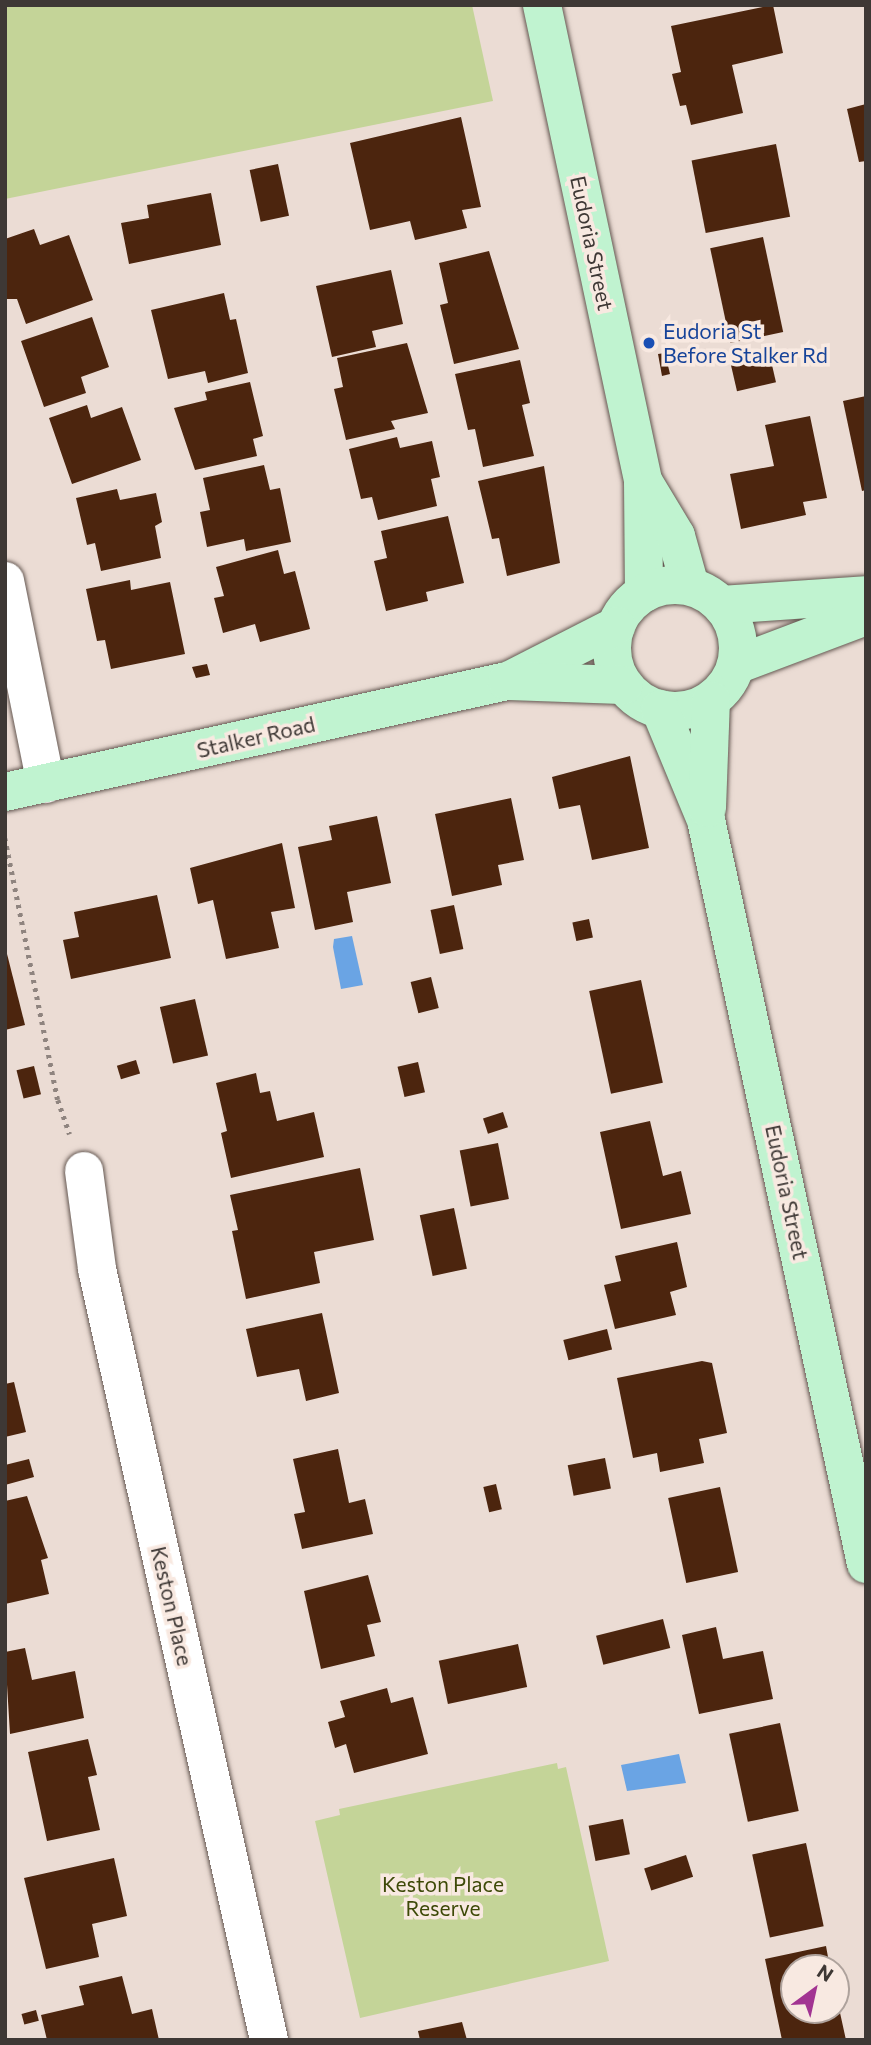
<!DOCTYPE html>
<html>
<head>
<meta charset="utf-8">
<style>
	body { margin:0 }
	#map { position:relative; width:871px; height:2045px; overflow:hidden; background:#ebdcd4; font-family:Commissioner,sans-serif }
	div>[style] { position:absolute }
	.green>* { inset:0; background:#c4d498 }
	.water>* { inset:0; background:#6aa4e4 }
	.building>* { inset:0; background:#4c250e; transform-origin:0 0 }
	.path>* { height:4.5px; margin-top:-2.25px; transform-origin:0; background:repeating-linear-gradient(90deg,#8f847f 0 3.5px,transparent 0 8.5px) }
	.roads { filter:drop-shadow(0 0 2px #655852) drop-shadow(0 0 2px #655852) }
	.minor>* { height:38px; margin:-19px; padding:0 19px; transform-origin:19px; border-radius:19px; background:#fff }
	.major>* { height:38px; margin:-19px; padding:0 19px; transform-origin:19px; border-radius:19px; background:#c0f3d0 }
	.major>.ring { margin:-19px; padding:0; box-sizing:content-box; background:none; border:38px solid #c0f3d0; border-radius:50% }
	.dots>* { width:19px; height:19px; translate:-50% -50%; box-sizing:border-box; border:4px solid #f8e9e1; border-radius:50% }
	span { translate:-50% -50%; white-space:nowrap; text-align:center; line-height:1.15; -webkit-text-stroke:7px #f8e9e1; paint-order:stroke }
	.street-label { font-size:21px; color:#3e3835 }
	.transit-label { font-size:21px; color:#164399 }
	.left { translate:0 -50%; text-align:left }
	.park-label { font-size:21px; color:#3d4907 }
	.frame { position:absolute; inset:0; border:7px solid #3e3835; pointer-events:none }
	.north { position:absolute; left:780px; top:1954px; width:70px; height:70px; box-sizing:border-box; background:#f8e9e1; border:2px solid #aea29c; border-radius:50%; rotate:33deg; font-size:19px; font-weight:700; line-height:28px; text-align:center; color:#3e3835 }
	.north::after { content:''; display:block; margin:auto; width:24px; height:32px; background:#a23492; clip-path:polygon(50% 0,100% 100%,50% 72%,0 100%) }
</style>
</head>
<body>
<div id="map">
	<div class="green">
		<i style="clip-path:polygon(5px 5px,472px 5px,493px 101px,5px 199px)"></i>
		<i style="clip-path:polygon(557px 1763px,558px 1769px,566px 1767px,609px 1961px,360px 2018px,315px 1821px,340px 1815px,339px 1809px)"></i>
	</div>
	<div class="water">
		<i style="clip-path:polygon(352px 936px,363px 985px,341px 989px,333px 947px,334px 939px)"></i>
		<i style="clip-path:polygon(679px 1754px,686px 1783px,627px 1791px,621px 1765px)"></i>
	</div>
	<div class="building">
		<i style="clip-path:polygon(773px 5px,783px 53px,732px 65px,743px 113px,691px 125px,686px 105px,680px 106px,672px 74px,681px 72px,671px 26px)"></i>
		<i style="clip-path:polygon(866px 104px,866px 161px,859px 162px,847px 109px)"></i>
		<i style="clip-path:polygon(461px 117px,481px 207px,462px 210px,467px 228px,415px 240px,410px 221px,370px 230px,350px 143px)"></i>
		<i style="left:776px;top:144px;width:74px;height:86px;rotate:79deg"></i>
		<i style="left:278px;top:164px;width:53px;height:29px;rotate:78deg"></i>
		<i style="clip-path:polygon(211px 193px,221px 245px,129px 264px,121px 223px,149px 218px,147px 205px)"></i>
		<i style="clip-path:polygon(34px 229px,40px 245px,69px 235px,93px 300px,26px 324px,17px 299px,7px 299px,5px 294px,5px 239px)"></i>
		<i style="left:763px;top:237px;width:97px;height:54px;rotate:78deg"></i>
		<i style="clip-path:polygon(489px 251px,519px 349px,454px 364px,440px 305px,448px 303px,439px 263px)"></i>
		<i style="clip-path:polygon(391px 270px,403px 324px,372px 331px,376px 347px,332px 357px,316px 286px)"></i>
		<i style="clip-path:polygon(224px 293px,230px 320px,236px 319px,248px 373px,208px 383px,205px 371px,168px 379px,151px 310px)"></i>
		<i style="clip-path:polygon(92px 317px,109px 367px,81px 377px,86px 393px,44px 407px,21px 341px)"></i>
		<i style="clip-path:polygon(407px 343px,428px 413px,391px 421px,395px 429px,346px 440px,334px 389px,343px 387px,337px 358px)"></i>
		<i style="left:769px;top:352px;width:31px;height:40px;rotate:77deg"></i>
		<i style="clip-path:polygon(665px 353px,670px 374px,662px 376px,658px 354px)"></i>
		<i style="clip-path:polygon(520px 360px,530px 403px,522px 405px,534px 456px,483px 467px,475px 429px,468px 430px,455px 374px)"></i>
		<i style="clip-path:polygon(250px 382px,263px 436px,253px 439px,257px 456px,195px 470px,174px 408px,207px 400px,205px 392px)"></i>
		<i style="clip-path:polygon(866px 396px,866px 490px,862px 491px,843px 401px)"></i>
		<i style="clip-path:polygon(87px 405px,91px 418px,122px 407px,141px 460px,72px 484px,49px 418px)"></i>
		<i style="clip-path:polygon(810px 416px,827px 498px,803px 502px,806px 515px,741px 529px,730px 474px,774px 466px,765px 425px)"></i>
		<i style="clip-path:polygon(397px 437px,400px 448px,432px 441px,440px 477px,431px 479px,437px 506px,378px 520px,372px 497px,361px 499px,349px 449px)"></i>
		<i style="clip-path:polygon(264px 465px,270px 490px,280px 488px,291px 542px,246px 551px,244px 539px,207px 547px,200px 512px,210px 510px,203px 478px)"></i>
		<i style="clip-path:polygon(544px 466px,560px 563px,507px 576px,499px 538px,492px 539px,478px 481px)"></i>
		<i style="clip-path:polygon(117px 489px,120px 500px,156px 493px,162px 522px,155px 526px,161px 558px,101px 571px,95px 543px,87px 545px,76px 498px)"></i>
		<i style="clip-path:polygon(448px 516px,464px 583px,426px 592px,428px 601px,386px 611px,374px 561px,387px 558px,381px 531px)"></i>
		<i style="clip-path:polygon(278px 550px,284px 574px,295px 571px,310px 629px,260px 642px,255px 624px,223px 633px,214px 598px,224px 596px,216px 567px)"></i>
		<i style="clip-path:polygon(130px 580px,131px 590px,170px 582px,185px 654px,111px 669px,105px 640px,97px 641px,86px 589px)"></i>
		<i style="clip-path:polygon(207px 664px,210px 675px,196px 678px,192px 667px)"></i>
		<i style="clip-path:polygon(630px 756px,649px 848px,592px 860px,580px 805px,559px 809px,552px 777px)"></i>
		<i style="clip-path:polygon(511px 798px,524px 860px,498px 865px,502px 885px,452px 896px,435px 814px)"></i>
		<i style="clip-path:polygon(377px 816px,391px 883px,347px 892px,353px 922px,315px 930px,298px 847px,332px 840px,329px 826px)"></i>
		<i style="clip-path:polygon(282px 843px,295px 908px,271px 912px,279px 948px,226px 959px,213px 900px,198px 904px,190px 868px)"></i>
		<i style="clip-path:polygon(157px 895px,171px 958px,71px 979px,63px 940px,79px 937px,74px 912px)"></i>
		<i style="left:454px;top:905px;width:45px;height:24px;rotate:78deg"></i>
		<i style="left:589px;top:919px;width:19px;height:17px;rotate:78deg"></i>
		<i style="clip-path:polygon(5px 946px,25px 1025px,5px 1030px)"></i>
		<i style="left:431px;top:977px;width:32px;height:21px;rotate:76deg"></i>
		<i style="left:641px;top:980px;width:105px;height:53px;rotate:78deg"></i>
		<i style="left:195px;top:999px;width:58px;height:36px;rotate:77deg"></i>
		<i style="left:136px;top:1060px;width:14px;height:20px;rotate:73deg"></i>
		<i style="left:418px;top:1062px;width:31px;height:21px;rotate:77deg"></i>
		<i style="left:34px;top:1066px;width:29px;height:18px;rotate:76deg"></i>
		<i style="clip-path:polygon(256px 1073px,260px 1093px,270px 1091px,277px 1121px,314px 1112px,324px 1157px,231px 1178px,221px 1133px,227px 1131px,216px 1083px)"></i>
		<i style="left:503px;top:1112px;width:16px;height:21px;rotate:72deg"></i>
		<i style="clip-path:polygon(650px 1121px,663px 1176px,681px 1171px,691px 1214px,621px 1229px,600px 1132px)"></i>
		<i style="left:498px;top:1143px;width:57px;height:39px;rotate:79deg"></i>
		<i style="clip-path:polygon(360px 1168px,374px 1240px,314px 1252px,320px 1283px,246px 1299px,232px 1231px,238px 1230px,230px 1195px)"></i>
		<i style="left:454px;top:1208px;width:62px;height:35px;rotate:78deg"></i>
		<i style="clip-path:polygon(677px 1242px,687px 1287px,670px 1292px,676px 1315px,615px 1329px,604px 1285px,621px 1281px,615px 1256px)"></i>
		<i style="clip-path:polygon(322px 1313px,339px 1393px,306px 1401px,299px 1369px,257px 1377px,246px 1329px)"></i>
		<i style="left:607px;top:1329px;width:21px;height:45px;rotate:76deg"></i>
		<i style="clip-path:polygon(702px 1361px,712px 1363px,727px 1433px,699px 1439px,704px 1463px,660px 1472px,657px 1453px,633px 1458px,617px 1378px)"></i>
		<i style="clip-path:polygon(14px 1382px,26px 1432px,5px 1437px,5px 1384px)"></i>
		<i style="clip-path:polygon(338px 1449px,349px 1503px,365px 1499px,373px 1534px,302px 1549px,294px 1514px,305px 1512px,293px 1459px)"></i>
		<i style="left:605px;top:1458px;width:31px;height:38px;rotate:79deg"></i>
		<i style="clip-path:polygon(29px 1459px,34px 1477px,5px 1485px,5px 1465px)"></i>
		<i style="left:496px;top:1484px;width:26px;height:13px;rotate:77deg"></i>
		<i style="left:720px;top:1487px;width:87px;height:53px;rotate:78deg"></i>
		<i style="clip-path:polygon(27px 1496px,48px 1558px,41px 1560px,49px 1594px,5px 1604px,5px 1501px)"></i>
		<i style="clip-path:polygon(368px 1575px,381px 1622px,367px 1625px,375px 1656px,321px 1669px,304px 1591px)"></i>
		<i style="left:663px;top:1619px;width:30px;height:69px;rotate:76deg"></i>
		<i style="clip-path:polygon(716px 1627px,723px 1659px,763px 1651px,773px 1699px,699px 1714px,682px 1635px)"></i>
		<i style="left:518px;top:1644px;width:44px;height:81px;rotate:78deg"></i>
		<i style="clip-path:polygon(25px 1648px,32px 1680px,75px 1671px,84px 1718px,10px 1734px,5px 1652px)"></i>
		<i style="clip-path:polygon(387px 1688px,391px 1703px,413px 1697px,428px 1754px,354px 1773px,346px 1744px,335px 1748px,328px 1722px,345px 1717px,340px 1701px)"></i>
		<i style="left:780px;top:1723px;width:90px;height:52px;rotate:78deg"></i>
		<i style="clip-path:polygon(88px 1739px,97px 1775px,88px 1777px,100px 1830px,47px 1841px,28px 1752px)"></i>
		<i style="left:623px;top:1819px;width:36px;height:35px;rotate:79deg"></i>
		<i style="left:806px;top:1843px;width:85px;height:55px;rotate:78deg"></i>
		<i style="left:686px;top:1855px;width:23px;height:44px;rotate:72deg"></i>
		<i style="clip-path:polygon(114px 1858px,127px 1916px,92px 1924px,99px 1957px,46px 1969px,24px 1878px)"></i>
		<i style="clip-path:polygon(826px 1946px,830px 1968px,794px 1968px,794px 2010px,836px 2010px,837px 1999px,846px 2040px,782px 2040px,765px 1959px)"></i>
		<i style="clip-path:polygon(122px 1976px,132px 2014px,152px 2009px,159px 2040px,47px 2040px,41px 2015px,84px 2005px,79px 1986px)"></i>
		<i style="left:36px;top:2010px;width:11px;height:15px;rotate:75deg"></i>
		<i style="clip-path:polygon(462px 2022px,467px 2040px,420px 2040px,418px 2031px)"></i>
	</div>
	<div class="path">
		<i style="left:5px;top:838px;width:267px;rotate:78.6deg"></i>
		<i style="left:58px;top:1100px;width:36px;rotate:71deg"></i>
	</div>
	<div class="roads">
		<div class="minor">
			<i style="left:5px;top:581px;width:207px;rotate:78.6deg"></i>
			<i style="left:84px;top:1171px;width:99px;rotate:82.4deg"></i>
			<i style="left:97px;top:1269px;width:790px;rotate:77.42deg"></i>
		</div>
		<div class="major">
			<i style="left:542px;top:5px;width:487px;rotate:78deg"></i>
			<i style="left:643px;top:481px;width:112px;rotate:89.5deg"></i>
			<i style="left:643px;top:481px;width:64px;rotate:59deg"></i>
			<i style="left:676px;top:536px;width:52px;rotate:74.4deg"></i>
			<i class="ring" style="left:612px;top:585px;width:88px;height:88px"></i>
			<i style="left:721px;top:605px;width:145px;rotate:-3.9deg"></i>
			<i style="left:736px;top:665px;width:139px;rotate:-20.7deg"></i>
			<i style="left:512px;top:679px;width:117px;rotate:-27deg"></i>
			<i style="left:660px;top:709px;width:120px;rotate:67.5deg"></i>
			<i style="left:706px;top:820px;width:761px;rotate:77.86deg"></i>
			<i style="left:5px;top:792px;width:514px;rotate:-12.47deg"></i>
			<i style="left:507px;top:681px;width:117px;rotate:2deg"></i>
			<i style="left:707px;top:808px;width:108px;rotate:-87.9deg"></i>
		</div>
	</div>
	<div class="dots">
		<i style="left:649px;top:343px;background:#1a4fb4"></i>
	</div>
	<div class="street-label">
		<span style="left:592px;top:243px;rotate:78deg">Eudoria Street</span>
		<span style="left:256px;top:737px;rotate:-13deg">Stalker Road</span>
		<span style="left:787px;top:1192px;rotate:78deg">Eudoria Street</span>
		<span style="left:172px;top:1606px;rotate:77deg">Keston Place</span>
	</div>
	<div class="transit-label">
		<span class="left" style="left:663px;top:343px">Eudoria St<br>Before Stalker Rd</span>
	</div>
	<div class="park-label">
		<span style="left:443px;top:1896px">Keston Place<br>Reserve</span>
	</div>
	<div class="frame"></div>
	<div class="north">N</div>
</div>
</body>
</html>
